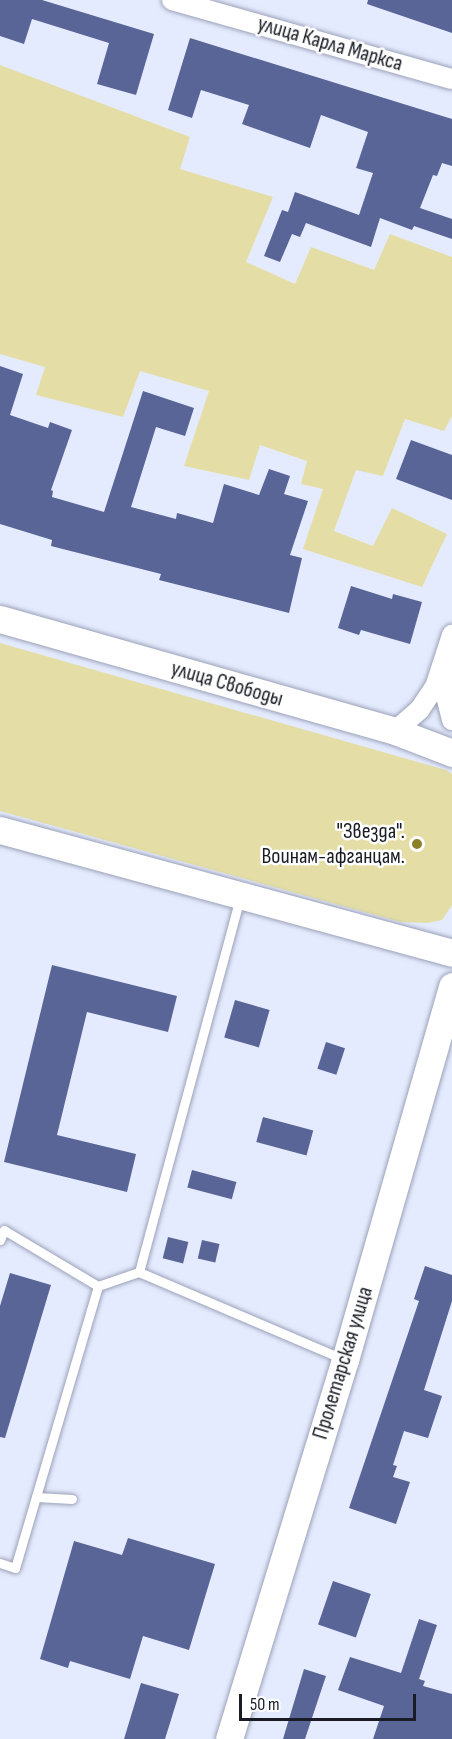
<!DOCTYPE html>
<html>
<head>
<meta charset="utf-8">
<style>
	body { margin:0 }
	#map { position:relative; width:452px; height:1739px; overflow:hidden; background:#e5ebfe; font-family:"Sofia Sans Condensed",sans-serif }
	div>[style] { position:absolute }
	.green>* { inset:0; background:#e4dea6 }
	.building>* { inset:0; background:#596597; transform-origin:0 0 }
	.roads { filter:drop-shadow(0 0 2px #9ba1b8) drop-shadow(0 0 2px #9ba1b8) }
	.lane>* { height:9px; margin:-4.5px; padding:0 4.5px; transform-origin:4.5px; border-radius:4.5px; background:#fff }
	.street>* { height:20px; margin:-10px; padding:0 10px; transform-origin:10px; border-radius:10px; background:#fff }
	.secondary>* { height:27px; margin:-13.5px; padding:0 13.5px; transform-origin:13.5px; border-radius:13.5px; background:#fff }
	.dots>* { width:16px; height:16px; translate:-50% -50%; box-sizing:border-box; border:3px solid #fff; border-radius:50% }
	span { translate:-50% -50%; white-space:nowrap; text-align:center; line-height:1.15; -webkit-text-stroke:5px #fff; paint-order:stroke }
	.street-label { font-size:22px; color:#191c24 }
	.poi-label { font-size:22px; color:#191c24 }
	.right { translate:-100% -50%; text-align:right }
	.scale { position:absolute; left:239px; top:1694px; width:177px; height:27px; box-sizing:border-box; border:3px solid #191c24; border-top:0; padding-left:8px; font-size:18px; line-height:21px; white-space:nowrap; color:#191c24; -webkit-text-stroke:4px #fff; paint-order:stroke }
</style>
</head>
<body>
<div id="map">
	<div class="green">
		<i style="clip-path:polygon(0 65px,190px 137px,180px 169px,273px 197px,246px 262px,295px 284px,311px 247px,374px 270px,390px 234px,452px 257px,452px 416px,444px 431px,405px 419px,383px 476px,356px 470px,334px 531px,373px 546px,392px 508px,447px 534px,422px 587px,303px 549px,323px 489px,301px 484px,307px 461px,260px 445px,249px 480px,184px 466px,209px 391px,140px 371px,123px 417px,36px 395px,45px 367px,0 354px)"></i>
		<i style="clip-path:polygon(0 643px,446px 770px,452px 774px,452px 905px,442px 920px,427px 923px,400px 922px,0 811px)"></i>
	</div>
	<div class="building">
		<i style="clip-path:polygon(0 0,42px 0,154px 34px,136px 95px,97px 84px,109px 43px,32px 19px,24px 44px,0 36px)"></i>
		<i style="clip-path:polygon(368px 0,452px 0,452px 33px,367px 4px)"></i>
		<i style="clip-path:polygon(190px 38px,452px 119px,452px 166px,442px 163px,437px 176px,433px 175px,420px 208px,452px 219px,452px 239px,414px 226px,412px 230px,380px 218px,371px 247px,306px 223px,300px 237px,292px 234px,280px 262px,264px 256px,282px 210px,288px 212px,295px 192px,359px 215px,373px 173px,356px 168px,368px 132px,321px 115px,310px 148px,242px 124px,249px 105px,201px 90px,192px 118px,168px 110px)"></i>
		<i style="clip-path:polygon(0 366px,23px 374px,10px 415px,48px 428px,50px 422px,72px 430px,51px 490px,53px 491px,52px 497px,104px 512px,143px 391px,194px 408px,185px 436px,156px 427px,131px 507px,176px 519px,177px 513px,213px 523px,224px 484px,259px 495px,269px 469px,290px 476px,284px 494px,308px 501px,290px 555px,302px 558px,289px 613px,159px 580px,161px 574px,51px 546px,52px 540px,0 524px)"></i>
		<i style="clip-path:polygon(411px 440px,452px 455px,452px 500px,396px 479px)"></i>
		<i style="clip-path:polygon(351px 586px,392px 599px,393px 594px,422px 602px,410px 644px,361px 630px,359px 635px,338px 628px)"></i>
		<i style="clip-path:polygon(52px 965px,177px 996px,168px 1032px,87px 1012px,57px 1135px,136px 1154px,127px 1192px,4px 1162px)"></i>
		<i style="left:235px;top:1000px;width:36px;height:39px;rotate:16deg"></i>
		<i style="left:326px;top:1042px;width:20px;height:28px;rotate:18deg"></i>
		<i style="left:263px;top:1117px;width:52px;height:26px;rotate:15deg"></i>
		<i style="left:192px;top:1170px;width:46px;height:18px;rotate:15deg"></i>
		<i style="left:168px;top:1237px;width:21px;height:22px;rotate:14deg"></i>
		<i style="left:202px;top:1240px;width:18px;height:19px;rotate:13deg"></i>
		<i style="clip-path:polygon(425px 1266px,452px 1275px,452px 1301px,424px 1390px,442px 1396px,428px 1438px,404px 1431px,393px 1465px,397px 1466px,393px 1477px,410px 1482px,396px 1524px,349px 1508px,419px 1301px,414px 1299px)"></i>
		<i style="clip-path:polygon(10px 1273px,51px 1285px,5px 1438px,0 1437px,0 1306px)"></i>
		<i style="clip-path:polygon(128px 1538px,215px 1564px,189px 1650px,143px 1636px,130px 1679px,70px 1661px,68px 1668px,40px 1659px,74px 1541px,122px 1555px)"></i>
		<i style="left:333px;top:1581px;width:40px;height:46px;rotate:19deg"></i>
		<i style="clip-path:polygon(419px 1619px,437px 1625px,419px 1679px,425px 1681px,423px 1686px,452px 1694px,452px 1739px,373px 1739px,384px 1706px,338px 1690px,350px 1657px,401px 1673px)"></i>
		<i style="clip-path:polygon(304px 1669px,326px 1676px,305px 1739px,283px 1739px)"></i>
		<i style="clip-path:polygon(141px 1683px,179px 1694px,165px 1739px,124px 1739px)"></i>
	</div>
	<div class="roads">
		<div class="lane">
			<i style="left:0;top:1240px;width:11px;rotate:-68deg"></i>
			<i style="left:4px;top:1230px;width:109px;rotate:30.8deg"></i>
			<i style="left:139px;top:1272px;width:387px;rotate:-74.9deg"></i>
			<i style="left:98px;top:1286px;width:43px;rotate:-18.9deg"></i>
			<i style="left:139px;top:1272px;width:222px;rotate:23.1deg"></i>
			<i style="left:36px;top:1497px;width:36px;rotate:3deg"></i>
			<i style="left:0;top:1563px;width:16px;rotate:18deg"></i>
			<i style="left:15px;top:1568px;width:294px;rotate:-73.6deg"></i>
		</div>
		<div class="street">
			<i style="left:172px;top:0;width:291px;rotate:15.8deg"></i>
			<i style="left:447px;top:671px;width:21px;rotate:95deg"></i>
			<i style="left:445px;top:692px;width:29px;rotate:76deg"></i>
			<i style="left:395px;top:731px;width:33px;rotate:-41deg"></i>
			<i style="left:420px;top:709px;width:27px;rotate:-56deg"></i>
			<i style="left:435px;top:687px;width:55px;rotate:-71.9deg"></i>
		</div>
		<div class="secondary">
			<i style="left:0;top:619px;width:411px;rotate:15.8deg"></i>
			<i style="left:395px;top:731px;width:61px;rotate:21.1deg"></i>
			<i style="left:0;top:830px;width:468px;rotate:15.2deg"></i>
			<i style="left:229px;top:1739px;width:396px;rotate:-73deg"></i>
			<i style="left:345px;top:1360px;width:389px;rotate:-74deg"></i>
		</div>
	</div>
	<div class="dots">
		<i style="left:417px;top:844px;background:#8b8129"></i>
	</div>
	<div class="street-label">
		<span style="left:330px;top:44px;rotate:16deg">улица Карла Маркса</span>
		<span style="left:227px;top:684px;rotate:16deg">улица Свободы</span>
		<span style="left:343px;top:1363px;rotate:-73deg">Пролетарская улица</span>
	</div>
	<div class="poi-label">
		<span class="right" style="left:405px;top:844px">"Звезда".<br>Воинам-афганцам.</span>
	</div>
	<div class="scale">50 m</div>
</div>
</body>
</html>
